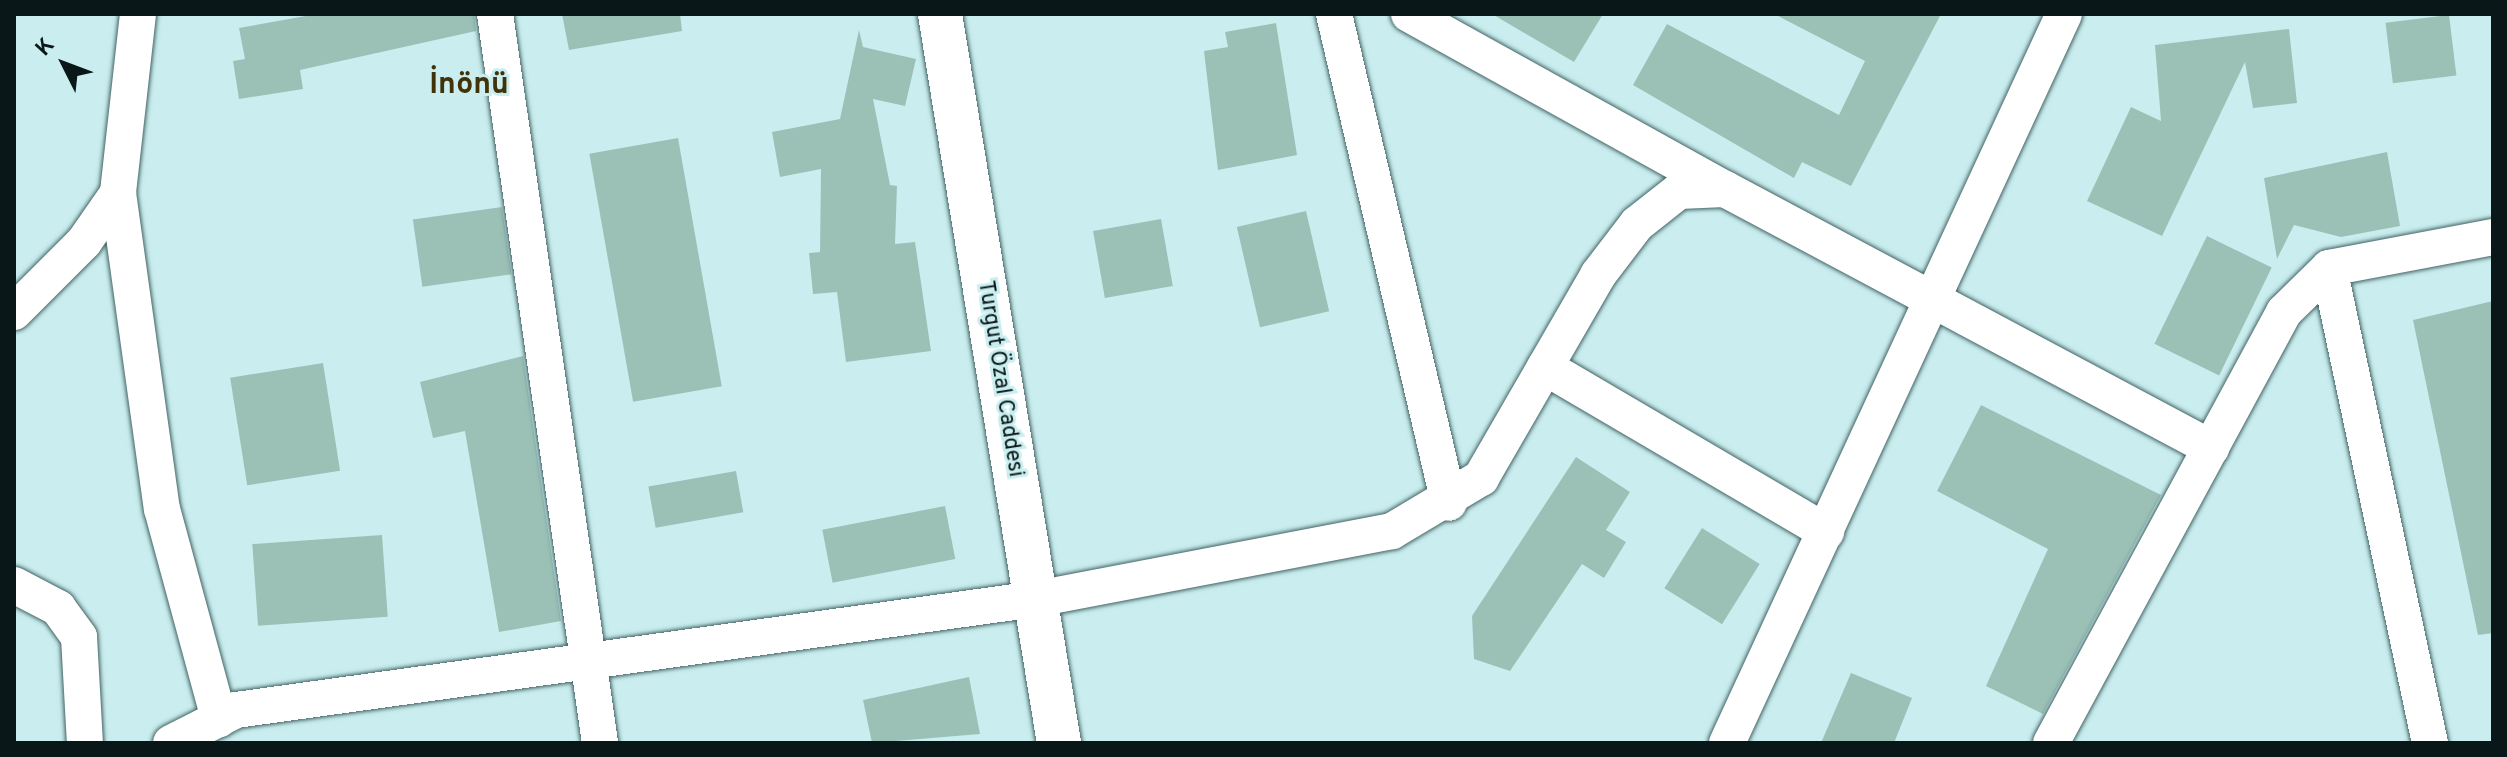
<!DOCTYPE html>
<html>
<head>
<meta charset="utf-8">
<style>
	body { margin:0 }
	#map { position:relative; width:2507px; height:757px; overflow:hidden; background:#caeeef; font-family:Overpass,sans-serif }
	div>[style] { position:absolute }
	.building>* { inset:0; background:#9bc1b7; transform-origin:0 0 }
	.roads { filter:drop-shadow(0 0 2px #436365) drop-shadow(0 0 2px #436365) }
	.street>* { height:36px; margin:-18px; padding:0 18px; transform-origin:18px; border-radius:18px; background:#fff }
	.secondary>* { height:44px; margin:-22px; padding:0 22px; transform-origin:22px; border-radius:22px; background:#fff }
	span { translate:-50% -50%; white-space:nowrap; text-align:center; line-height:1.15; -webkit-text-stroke:6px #caeeef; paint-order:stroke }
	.street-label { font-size:22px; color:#0a1718 }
	.district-label { font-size:30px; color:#423209; font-weight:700 }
	.frame { position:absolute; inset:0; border:16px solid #0a1718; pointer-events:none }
	.north { position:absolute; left:24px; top:24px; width:80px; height:80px; -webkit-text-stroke:6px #caeeef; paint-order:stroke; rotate:312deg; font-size:22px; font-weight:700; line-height:32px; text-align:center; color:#0a1718 }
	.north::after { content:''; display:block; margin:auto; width:28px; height:36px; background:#0a1718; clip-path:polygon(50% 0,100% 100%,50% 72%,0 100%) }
</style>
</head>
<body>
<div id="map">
	<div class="building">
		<i style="clip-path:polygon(317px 14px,474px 14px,476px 31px,300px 70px,303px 89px,239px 99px,233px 61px,245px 59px,239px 28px)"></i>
		<i style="clip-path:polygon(562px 14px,680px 14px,682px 31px,569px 50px)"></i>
		<i style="clip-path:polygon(1492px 14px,1603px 14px,1574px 62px)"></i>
		<i style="clip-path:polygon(1774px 14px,1941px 14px,1851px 186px,1802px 162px,1794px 178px,1633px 85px,1667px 24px,1839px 115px,1865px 61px)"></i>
		<i style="left:2449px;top:15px;width:61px;height:64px;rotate:83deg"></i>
		<i style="clip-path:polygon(1276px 23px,1297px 155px,1218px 170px,1204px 51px,1228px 47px,1225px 32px)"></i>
		<i style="clip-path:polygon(2289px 29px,2297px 103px,2253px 108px,2245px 62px,2162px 236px,2087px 201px,2131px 107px,2161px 121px,2155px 45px)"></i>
		<i style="clip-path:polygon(859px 30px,863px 47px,916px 59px,905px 106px,873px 99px,890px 185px,897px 186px,895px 244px,915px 242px,931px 351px,846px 362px,837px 292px,813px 294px,809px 253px,820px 252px,821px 169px,780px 177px,772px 132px,840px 119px)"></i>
		<i style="left:678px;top:138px;width:252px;height:90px;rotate:80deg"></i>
		<i style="clip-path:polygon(2387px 152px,2400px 226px,2341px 237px,2294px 225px,2277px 259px,2264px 178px)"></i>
		<i style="left:502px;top:207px;width:68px;height:90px;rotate:82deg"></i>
		<i style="left:1306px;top:211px;width:103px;height:71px;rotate:77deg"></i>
		<i style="left:1161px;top:219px;width:68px;height:69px;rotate:80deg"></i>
		<i style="left:2207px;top:236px;width:72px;height:120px;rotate:26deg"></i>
		<i style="clip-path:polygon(2493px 301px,2493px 633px,2478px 635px,2413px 320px)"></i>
		<i style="clip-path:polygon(523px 356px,561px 621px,499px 632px,465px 431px,433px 438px,420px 382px)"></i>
		<i style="left:323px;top:363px;width:109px;height:94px;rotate:81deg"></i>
		<i style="clip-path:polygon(1981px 405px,2161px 495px,2043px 714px,1986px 686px,2048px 549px,1937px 491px)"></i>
		<i style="clip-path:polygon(1576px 457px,1630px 492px,1606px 530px,1626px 542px,1604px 578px,1582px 564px,1510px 671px,1474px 659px,1472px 616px)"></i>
		<i style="left:736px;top:471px;width:42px;height:89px;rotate:80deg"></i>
		<i style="left:945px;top:506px;width:54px;height:125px;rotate:79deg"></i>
		<i style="left:1702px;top:528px;width:68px;height:71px;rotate:32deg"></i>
		<i style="left:382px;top:535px;width:82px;height:130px;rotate:86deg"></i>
		<i style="clip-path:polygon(1851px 673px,1912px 698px,1894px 743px,1821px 743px)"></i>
		<i style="clip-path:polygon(969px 677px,980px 734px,872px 743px,863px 700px)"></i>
	</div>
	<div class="roads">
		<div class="street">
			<i style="left:138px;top:14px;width:180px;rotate:96.4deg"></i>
			<i style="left:118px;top:193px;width:319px;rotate:82.1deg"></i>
			<i style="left:162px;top:509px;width:218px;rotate:74.8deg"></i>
			<i style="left:495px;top:14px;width:737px;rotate:81.8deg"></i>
			<i style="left:1334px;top:14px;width:502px;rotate:76.77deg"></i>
			<i style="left:1409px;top:14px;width:361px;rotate:29deg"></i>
			<i style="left:2329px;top:268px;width:486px;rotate:78deg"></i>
			<i style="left:14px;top:312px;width:99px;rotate:-45deg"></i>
			<i style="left:84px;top:242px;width:60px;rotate:-55.2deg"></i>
			<i style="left:1545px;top:367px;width:326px;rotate:30.4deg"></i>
			<i style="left:14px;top:585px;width:50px;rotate:27.6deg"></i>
			<i style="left:58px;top:608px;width:36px;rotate:54deg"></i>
			<i style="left:79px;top:637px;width:106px;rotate:86.8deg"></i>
			<i style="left:171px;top:743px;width:73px;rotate:-26.9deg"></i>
			<i style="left:236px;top:710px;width:808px;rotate:-7.9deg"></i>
			<i style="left:1036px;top:599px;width:362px;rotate:-10.8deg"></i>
			<i style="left:1392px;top:531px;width:104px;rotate:-30.8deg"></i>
			<i style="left:1481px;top:478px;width:234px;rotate:-60deg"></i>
			<i style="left:1598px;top:275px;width:64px;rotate:-52.6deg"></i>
			<i style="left:1637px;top:224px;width:53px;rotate:-38.2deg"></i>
			<i style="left:1679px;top:191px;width:46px;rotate:-2.5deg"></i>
			<i style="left:1725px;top:189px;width:551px;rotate:28.05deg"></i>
			<i style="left:1727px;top:743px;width:803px;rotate:-65.19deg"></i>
			<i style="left:2051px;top:743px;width:490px;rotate:-61.6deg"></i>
			<i style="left:2284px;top:312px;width:63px;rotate:-44.4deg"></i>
			<i style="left:2329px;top:268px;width:167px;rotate:-10.7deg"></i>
		</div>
		<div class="secondary">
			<i style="left:940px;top:14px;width:739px;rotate:80.73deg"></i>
		</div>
	</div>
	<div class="street-label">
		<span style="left:1000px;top:379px;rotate:81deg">Turgut Özal Caddesi</span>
	</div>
	<div class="district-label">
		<span style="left:469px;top:86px">İnönü</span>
	</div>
	<div class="frame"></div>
	<div class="north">K</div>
</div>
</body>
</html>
